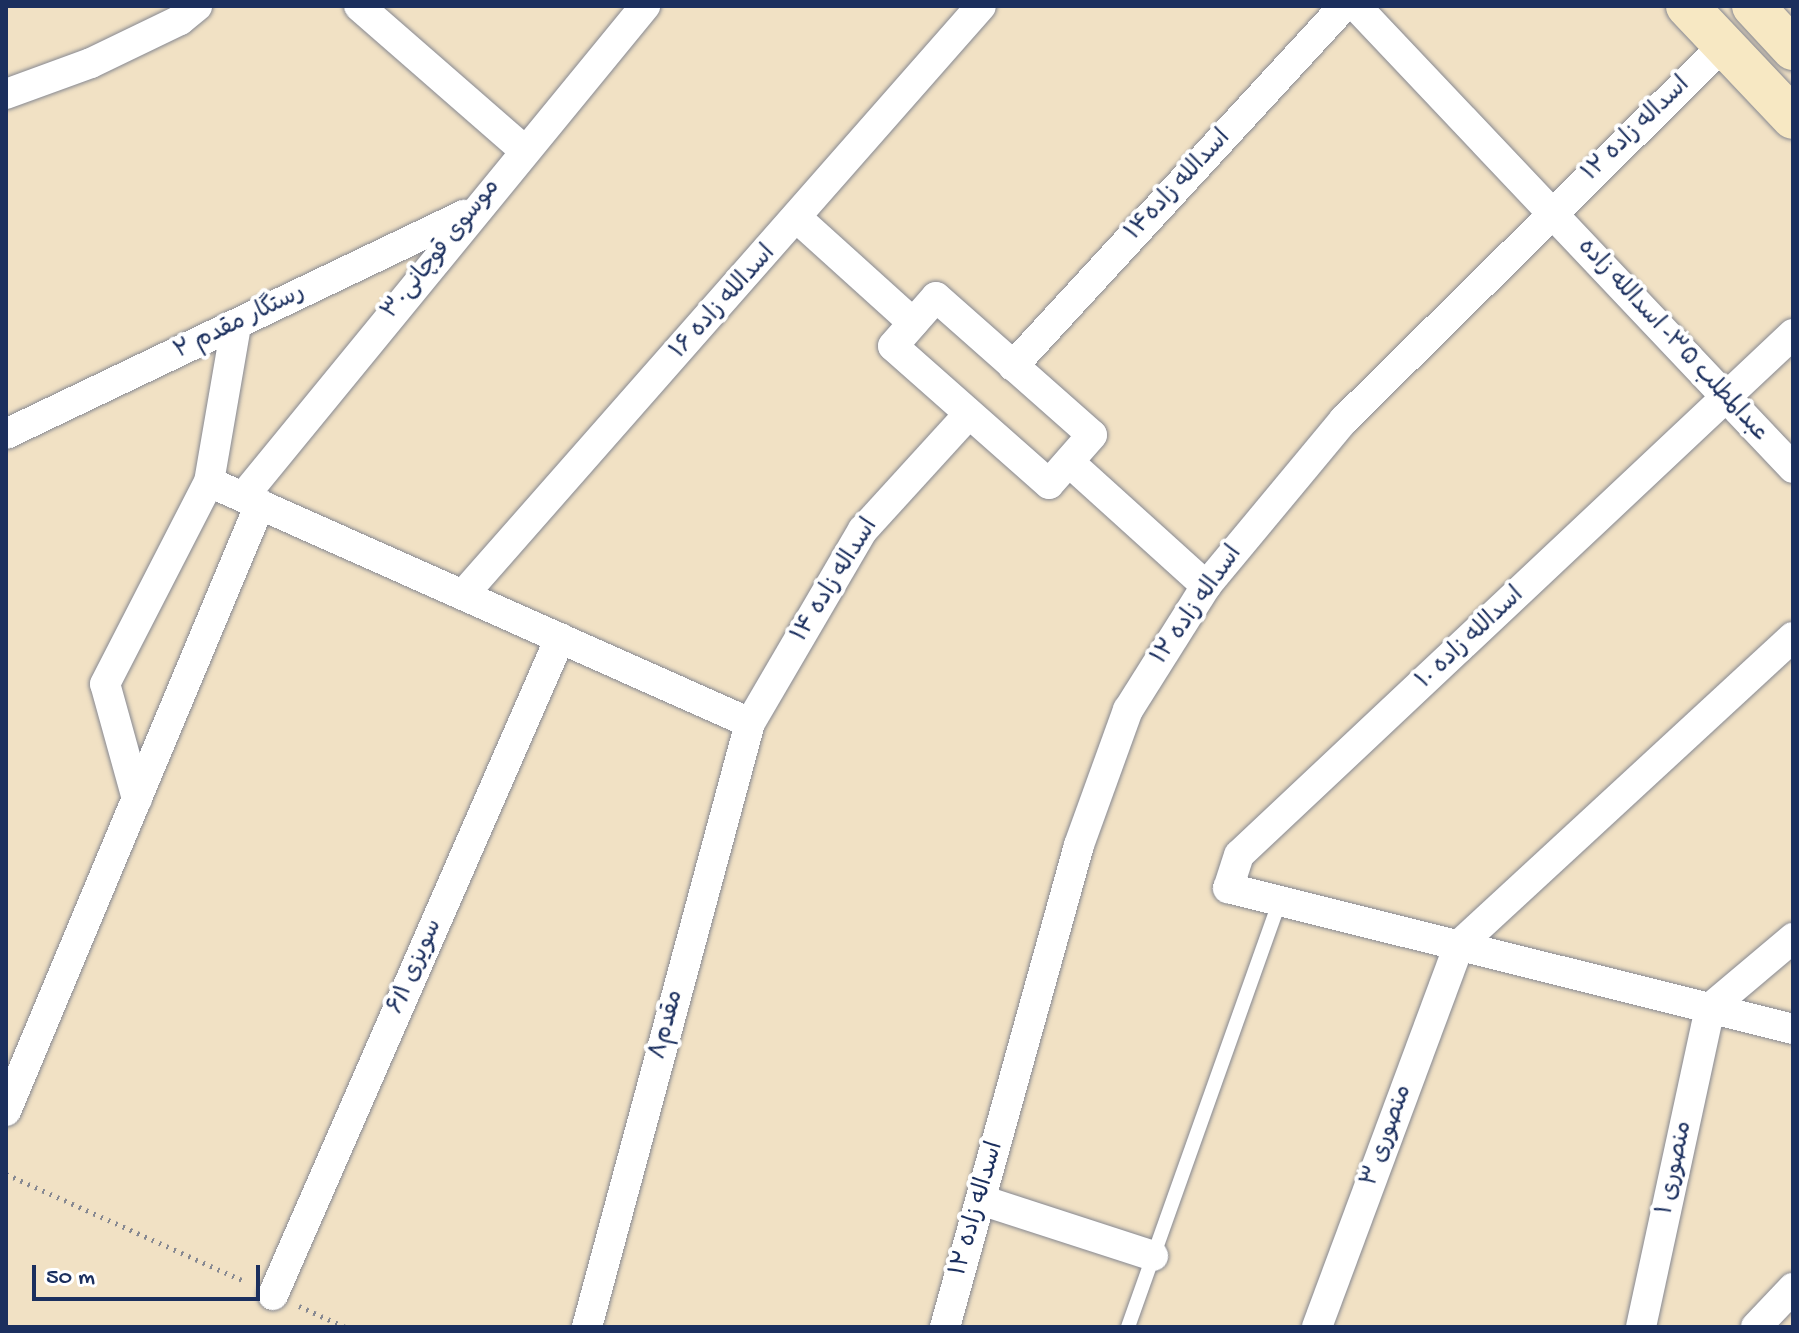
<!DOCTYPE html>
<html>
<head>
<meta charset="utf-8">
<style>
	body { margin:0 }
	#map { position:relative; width:1799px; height:1333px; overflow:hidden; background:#f1e1c4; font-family:"Gochi Hand","Playpen Sans Arabic",sans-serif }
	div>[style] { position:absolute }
	.path>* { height:5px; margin-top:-2.5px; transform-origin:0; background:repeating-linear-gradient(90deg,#868891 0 2px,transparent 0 8px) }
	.roads { filter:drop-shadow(0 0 2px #868891) drop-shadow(0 0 2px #868891) }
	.lane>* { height:14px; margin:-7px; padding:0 7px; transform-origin:7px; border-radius:7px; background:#fff }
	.street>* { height:30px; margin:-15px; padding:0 15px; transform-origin:15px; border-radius:15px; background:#fff }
	.secondary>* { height:42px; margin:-21px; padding:0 21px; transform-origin:21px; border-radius:21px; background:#f7e8c3 }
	span { translate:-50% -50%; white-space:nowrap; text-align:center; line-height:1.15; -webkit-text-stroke:8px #fff; paint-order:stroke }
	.street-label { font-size:24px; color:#1b2f5e }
	.frame { position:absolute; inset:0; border:8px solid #1b2f5e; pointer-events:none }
	.scale { position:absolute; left:32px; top:1265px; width:228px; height:36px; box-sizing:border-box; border:4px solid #1b2f5e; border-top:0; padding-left:10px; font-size:24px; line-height:28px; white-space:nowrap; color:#1b2f5e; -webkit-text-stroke:6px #fff; paint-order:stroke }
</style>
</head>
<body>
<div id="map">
	<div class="path">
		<i style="left:6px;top:1174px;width:263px;rotate:24.2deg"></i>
		<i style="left:299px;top:1306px;width:51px;rotate:24.5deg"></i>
	</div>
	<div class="roads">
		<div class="lane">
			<i style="left:1128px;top:1327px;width:452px;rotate:-70.4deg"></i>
		</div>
		<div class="street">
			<i style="left:359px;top:6px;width:219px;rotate:41.1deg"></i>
			<i style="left:1356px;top:6px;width:636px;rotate:46.59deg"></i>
			<i style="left:6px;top:94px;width:90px;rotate:-20deg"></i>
			<i style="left:91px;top:63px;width:99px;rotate:-25.8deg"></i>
			<i style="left:180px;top:20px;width:22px;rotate:-39deg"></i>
			<i style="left:798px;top:219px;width:155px;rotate:42.1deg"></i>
			<i style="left:936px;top:297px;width:208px;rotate:41.5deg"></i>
			<i style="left:1092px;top:435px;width:65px;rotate:131.3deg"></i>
			<i style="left:1049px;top:484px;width:208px;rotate:-138.5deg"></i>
			<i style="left:893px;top:346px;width:65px;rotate:-48.7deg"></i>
			<i style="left:1793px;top:334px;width:760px;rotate:136.76deg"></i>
			<i style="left:1239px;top:855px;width:35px;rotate:108deg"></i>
			<i style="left:1228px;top:888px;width:582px;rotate:14.01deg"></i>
			<i style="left:1013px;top:366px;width:489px;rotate:-47.4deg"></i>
			<i style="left:6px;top:434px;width:508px;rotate:-25.56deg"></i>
			<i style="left:1069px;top:462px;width:185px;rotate:42.1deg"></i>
			<i style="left:209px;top:482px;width:159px;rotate:-80.2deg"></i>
			<i style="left:243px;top:497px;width:635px;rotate:-50.69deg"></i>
			<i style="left:463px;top:595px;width:784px;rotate:-48.67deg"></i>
			<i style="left:137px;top:799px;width:119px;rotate:-105.5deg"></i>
			<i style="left:105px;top:684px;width:227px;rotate:-62.8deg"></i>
			<i style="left:209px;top:482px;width:592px;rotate:24.01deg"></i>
			<i style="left:6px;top:1111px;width:658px;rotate:-67.29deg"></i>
			<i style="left:981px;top:1200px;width:181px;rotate:18deg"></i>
			<i style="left:273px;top:1295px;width:717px;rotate:-66.4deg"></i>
			<i style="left:587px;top:1327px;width:626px;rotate:-74.9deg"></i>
			<i style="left:750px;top:723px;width:224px;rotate:-59.7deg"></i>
			<i style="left:863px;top:530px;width:157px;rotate:-47.6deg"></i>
			<i style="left:945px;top:1327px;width:500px;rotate:-74.46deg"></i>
			<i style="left:1079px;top:845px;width:144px;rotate:-70.1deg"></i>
			<i style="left:1128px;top:710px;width:146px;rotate:-57.8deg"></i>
			<i style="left:1206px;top:586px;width:216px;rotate:-50.3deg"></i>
			<i style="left:1344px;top:420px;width:534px;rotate:-44.62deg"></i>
			<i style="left:1317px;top:1327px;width:408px;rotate:-69.6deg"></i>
			<i style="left:1459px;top:945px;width:454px;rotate:-42.7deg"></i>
			<i style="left:1641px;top:1327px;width:326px;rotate:-77.8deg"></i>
			<i style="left:1710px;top:1008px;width:109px;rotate:-40.1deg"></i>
			<i style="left:1756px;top:1327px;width:54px;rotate:-46.5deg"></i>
		</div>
		<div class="secondary">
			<i style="left:1687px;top:6px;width:154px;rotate:46.6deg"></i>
			<i style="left:1753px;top:6px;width:59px;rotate:47.1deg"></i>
		</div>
	</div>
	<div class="street-label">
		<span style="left:1637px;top:130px;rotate:-44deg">اسداله زاده ۱۲</span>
		<span style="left:1179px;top:186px;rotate:-47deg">اسدالله زاده۱۴</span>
		<span style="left:442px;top:250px;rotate:-51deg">موسوی قوچانی۳۰</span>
		<span style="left:724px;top:303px;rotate:-48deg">اسدالله زاده ۱۶</span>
		<span style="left:240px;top:323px;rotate:-26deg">رستگار مقدم ۲</span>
		<span style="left:1672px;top:341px;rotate:47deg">عبدالمطلب ۳۵- اسدالله زاده</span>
		<span style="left:836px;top:581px;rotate:-58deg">اسداله زاده ۱۴</span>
		<span style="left:1198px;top:606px;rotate:-55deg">اسداله زاده ۱۲</span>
		<span style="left:1471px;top:639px;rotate:-43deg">اسدالله زاده ۱۰</span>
		<span style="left:416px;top:967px;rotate:-66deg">سویزی ۶/۱</span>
		<span style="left:668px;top:1025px;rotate:-75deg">مقدم۸</span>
		<span style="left:1388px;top:1136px;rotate:-70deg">منصوری ۳</span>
		<span style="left:1676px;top:1168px;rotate:-78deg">منصوری ۱</span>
		<span style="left:978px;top:1209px;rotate:-74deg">اسداله زاده ۱۲</span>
	</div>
	<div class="frame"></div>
	<div class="scale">50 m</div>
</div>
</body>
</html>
